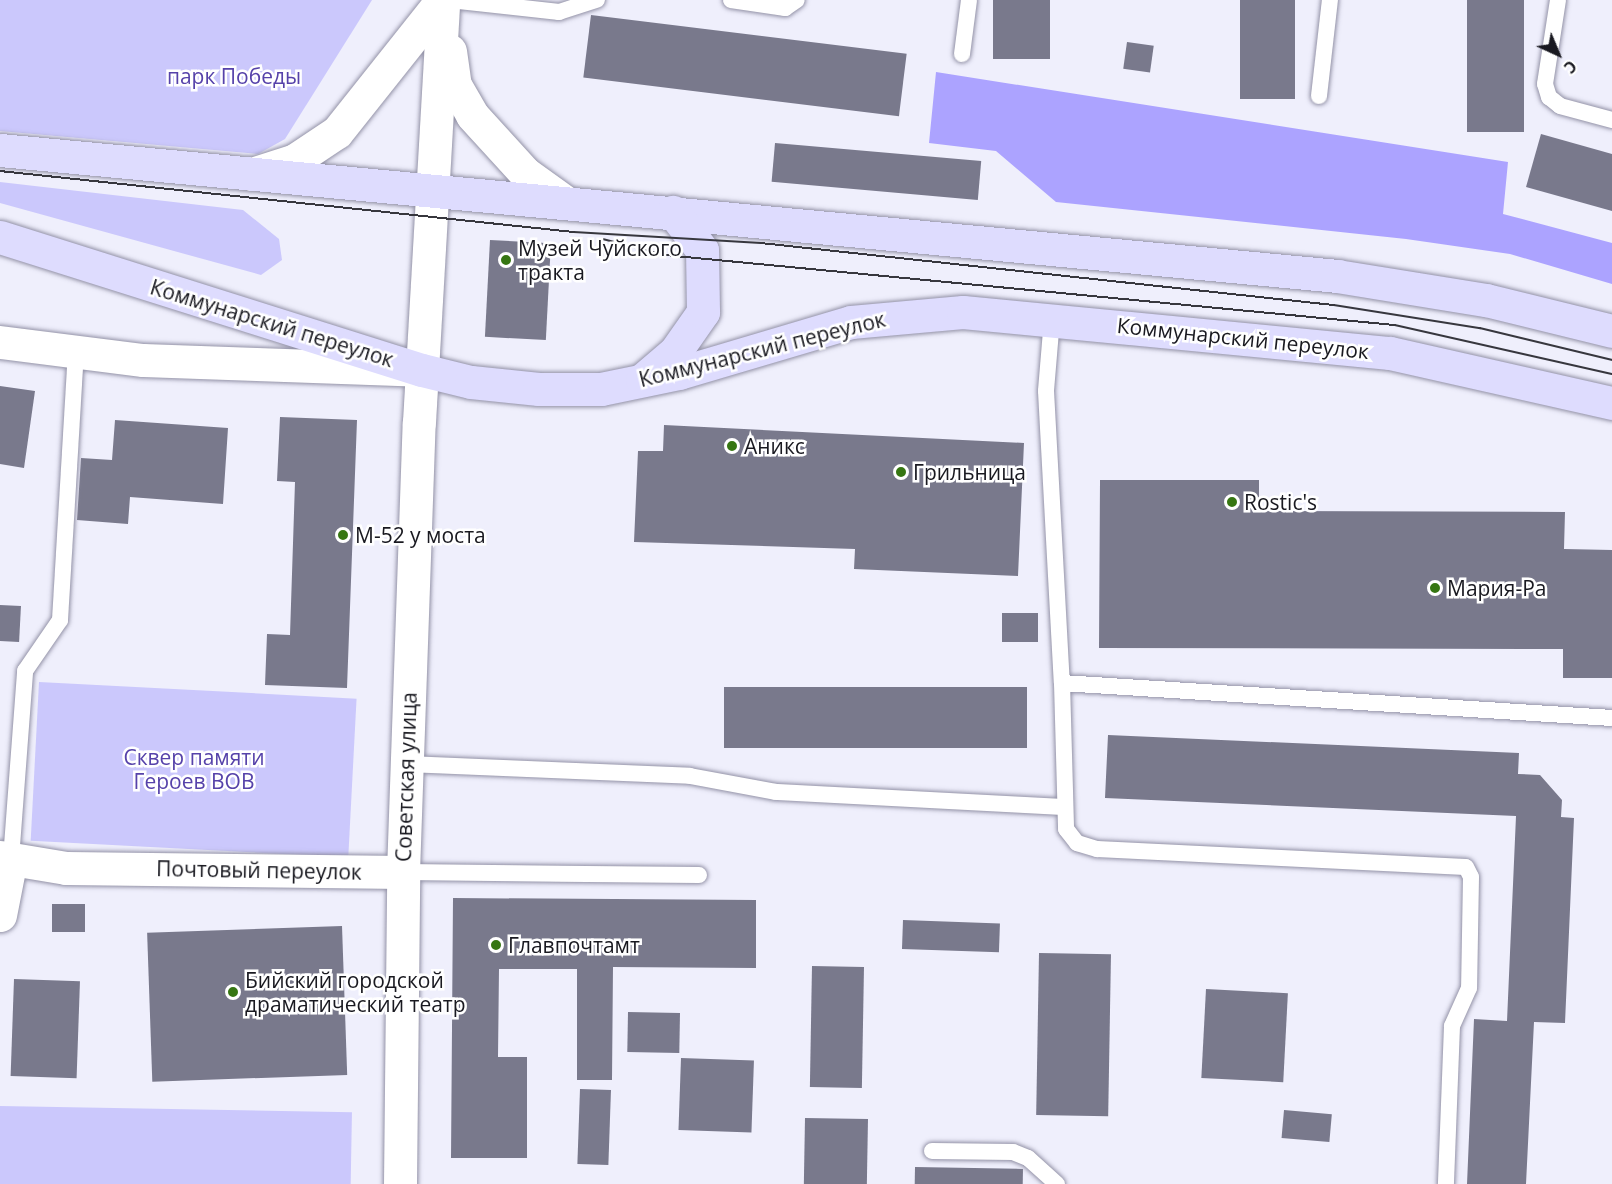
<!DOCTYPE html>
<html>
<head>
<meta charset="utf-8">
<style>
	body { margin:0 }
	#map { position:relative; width:1612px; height:1184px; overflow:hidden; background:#efeffc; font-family:"Open Sans",sans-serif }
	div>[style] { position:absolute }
	.green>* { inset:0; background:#cbc8fc; transform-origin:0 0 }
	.forest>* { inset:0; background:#aca3ff }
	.building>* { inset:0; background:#79798c; transform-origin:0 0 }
	.roads { filter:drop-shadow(0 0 2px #9392a7) drop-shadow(0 0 2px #9392a7) }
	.service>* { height:16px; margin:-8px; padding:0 8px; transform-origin:8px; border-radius:8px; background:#fff }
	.minor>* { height:33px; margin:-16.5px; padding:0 16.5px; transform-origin:16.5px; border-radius:16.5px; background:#fff }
	.tertiary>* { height:33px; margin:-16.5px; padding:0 16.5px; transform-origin:16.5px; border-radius:16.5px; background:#fff }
	.primary>* { height:33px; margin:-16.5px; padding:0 16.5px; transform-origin:16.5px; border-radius:16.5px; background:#dedcfe }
	.tram>* { height:1.5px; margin:-0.75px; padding:0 0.75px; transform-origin:0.75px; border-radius:0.75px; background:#37373e }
	.dots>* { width:16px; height:16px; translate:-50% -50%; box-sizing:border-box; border:3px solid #fff; border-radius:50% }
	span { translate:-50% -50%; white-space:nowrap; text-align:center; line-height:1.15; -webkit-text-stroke:5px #fff; paint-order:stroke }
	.park-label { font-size:21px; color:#5642aa }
	.poi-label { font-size:21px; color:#191920 }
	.left { translate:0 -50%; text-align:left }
	.street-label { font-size:21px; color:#191920 }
	.north { position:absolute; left:1528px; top:24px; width:60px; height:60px; -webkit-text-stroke:4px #fff; paint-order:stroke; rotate:136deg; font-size:16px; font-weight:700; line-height:24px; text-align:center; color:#191920 }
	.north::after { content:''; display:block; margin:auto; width:21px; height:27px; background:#191920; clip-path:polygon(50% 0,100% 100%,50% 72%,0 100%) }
</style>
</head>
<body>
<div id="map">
	<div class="green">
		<i style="clip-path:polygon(0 0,372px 0,285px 139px,258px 154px,0 131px)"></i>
		<i style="clip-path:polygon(0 182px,243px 210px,279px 239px,282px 260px,261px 275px,0 203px)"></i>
		<i style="left:39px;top:682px;width:318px;height:159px;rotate:3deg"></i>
		<i style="left:0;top:1106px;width:352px;height:78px;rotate:1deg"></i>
	</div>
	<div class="forest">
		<i style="clip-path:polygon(936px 72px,1508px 162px,1503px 214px,1612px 243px,1612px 284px,1510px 254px,1406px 239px,1056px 202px,996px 151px,929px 143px)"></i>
	</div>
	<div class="building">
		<i style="left:993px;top:0;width:57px;height:59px"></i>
		<i style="left:1240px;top:0;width:55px;height:99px"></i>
		<i style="left:1467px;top:0;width:57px;height:132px"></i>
		<i style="left:591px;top:15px;width:318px;height:63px;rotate:7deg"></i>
		<i style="left:1127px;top:42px;width:27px;height:27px;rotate:8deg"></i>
		<i style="clip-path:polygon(1541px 134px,1612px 154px,1612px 211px,1526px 187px)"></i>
		<i style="left:775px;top:143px;width:207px;height:39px;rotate:5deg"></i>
		<i style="left:490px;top:240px;width:61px;height:97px;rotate:3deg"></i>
		<i style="clip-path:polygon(0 386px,35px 391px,24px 468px,0 464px)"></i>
		<i style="clip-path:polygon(280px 417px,357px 420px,347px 688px,265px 685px,267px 634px,290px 635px,295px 482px,277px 481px)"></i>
		<i style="clip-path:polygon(115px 420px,228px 428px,223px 504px,130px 497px,128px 524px,77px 520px,81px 458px,112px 460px)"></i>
		<i style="clip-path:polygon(664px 425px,1024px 443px,1018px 576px,854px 569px,855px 549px,634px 542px,638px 451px,663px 451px)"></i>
		<i style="clip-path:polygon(1100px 480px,1259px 480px,1259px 511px,1565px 512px,1564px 549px,1612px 550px,1612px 678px,1563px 678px,1563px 649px,1099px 648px)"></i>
		<i style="left:0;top:605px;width:21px;height:36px;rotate:3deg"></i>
		<i style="left:1002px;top:613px;width:36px;height:29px"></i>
		<i style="left:724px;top:687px;width:303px;height:61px"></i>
		<i style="clip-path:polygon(1108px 735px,1519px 753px,1518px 774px,1540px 775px,1562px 800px,1561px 817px,1574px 818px,1565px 1023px,1534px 1022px,1526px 1184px,1467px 1184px,1474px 1019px,1507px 1021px,1516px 816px,1105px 798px)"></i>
		<i style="clip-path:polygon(453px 898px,756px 900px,756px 968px,613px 967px,612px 1080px,577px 1080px,577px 969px,499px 969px,498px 1057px,527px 1057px,527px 1158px,451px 1158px)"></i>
		<i style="left:52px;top:904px;width:33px;height:28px"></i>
		<i style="left:903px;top:920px;width:97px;height:29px;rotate:2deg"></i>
		<i style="left:342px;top:926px;width:149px;height:195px;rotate:88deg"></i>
		<i style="left:1039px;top:953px;width:72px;height:162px;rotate:1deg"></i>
		<i style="left:812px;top:966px;width:52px;height:121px;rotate:1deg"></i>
		<i style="left:14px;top:979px;width:66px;height:97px;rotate:2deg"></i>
		<i style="left:1206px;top:989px;width:82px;height:89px;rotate:3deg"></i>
		<i style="left:628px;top:1012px;width:52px;height:40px;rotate:1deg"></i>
		<i style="left:681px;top:1058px;width:73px;height:72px;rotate:2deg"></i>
		<i style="left:580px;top:1089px;width:31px;height:75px;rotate:2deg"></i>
		<i style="left:1284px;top:1110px;width:48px;height:28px;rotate:5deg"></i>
		<i style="left:805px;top:1118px;width:63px;height:66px;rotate:1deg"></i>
		<i style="left:915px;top:1167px;width:108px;height:17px;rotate:1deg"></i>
	</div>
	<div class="roads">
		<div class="service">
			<i style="left:450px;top:0;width:110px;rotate:6.3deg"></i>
			<i style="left:559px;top:12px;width:40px;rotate:-18deg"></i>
			<i style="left:731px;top:0;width:55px;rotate:8.4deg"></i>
			<i style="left:785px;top:8px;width:14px;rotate:-34deg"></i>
			<i style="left:1558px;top:0;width:85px;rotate:98.8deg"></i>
			<i style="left:1545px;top:84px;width:14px;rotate:73deg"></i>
			<i style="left:1549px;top:97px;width:14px;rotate:39deg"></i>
			<i style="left:1560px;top:106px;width:54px;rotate:15.1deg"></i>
			<i style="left:962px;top:54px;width:54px;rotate:-82.6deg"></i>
			<i style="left:1319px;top:96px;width:97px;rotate:-83.5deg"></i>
			<i style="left:1052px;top:319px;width:72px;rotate:94.8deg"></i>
			<i style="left:1046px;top:391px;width:292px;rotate:86.9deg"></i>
			<i style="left:1062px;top:683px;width:551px;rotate:3.64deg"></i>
			<i style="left:1062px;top:683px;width:146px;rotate:88.4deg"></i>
			<i style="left:1066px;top:829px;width:18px;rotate:52deg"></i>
			<i style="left:1077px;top:843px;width:21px;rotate:17deg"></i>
			<i style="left:1097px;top:849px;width:369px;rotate:2.8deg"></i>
			<i style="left:1466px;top:867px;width:11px;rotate:63deg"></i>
			<i style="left:1471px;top:877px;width:111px;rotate:91deg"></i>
			<i style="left:1469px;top:988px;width:42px;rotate:114.1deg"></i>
			<i style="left:1452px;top:1026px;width:158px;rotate:92.2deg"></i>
			<i style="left:407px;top:764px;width:283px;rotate:2.4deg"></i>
			<i style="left:690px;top:776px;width:87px;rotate:10.5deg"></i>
			<i style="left:776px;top:792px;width:289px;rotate:3deg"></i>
			<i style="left:11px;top:859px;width:189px;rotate:-85.7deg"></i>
			<i style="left:25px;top:671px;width:62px;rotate:-55.5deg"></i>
			<i style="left:60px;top:620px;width:267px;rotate:-86.6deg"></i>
			<i style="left:403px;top:872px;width:296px;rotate:0.6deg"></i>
			<i style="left:932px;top:1151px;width:81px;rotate:0.7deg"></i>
			<i style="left:1013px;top:1152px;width:16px;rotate:22deg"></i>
			<i style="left:1028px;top:1158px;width:39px;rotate:42deg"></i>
		</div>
		<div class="minor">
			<i style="left:0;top:342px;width:144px;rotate:7.2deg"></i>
			<i style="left:143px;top:360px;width:262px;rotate:2deg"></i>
			<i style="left:0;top:857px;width:67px;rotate:9.5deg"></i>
			<i style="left:66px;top:868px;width:337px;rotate:0.7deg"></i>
			<i style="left:0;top:915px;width:57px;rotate:-78.9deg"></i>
		</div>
		<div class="tertiary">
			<i style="left:450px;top:51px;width:34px;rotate:82deg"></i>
			<i style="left:455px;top:85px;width:34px;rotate:60deg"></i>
			<i style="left:472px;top:115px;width:79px;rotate:47.6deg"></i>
			<i style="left:525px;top:173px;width:49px;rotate:35.9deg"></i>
			<i style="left:252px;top:174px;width:45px;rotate:-18deg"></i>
			<i style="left:295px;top:160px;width:50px;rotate:-33.7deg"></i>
			<i style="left:337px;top:132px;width:169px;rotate:-51.5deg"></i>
			<i style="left:400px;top:1184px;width:312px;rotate:-89.4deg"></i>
			<i style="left:403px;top:872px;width:450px;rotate:-88deg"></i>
			<i style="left:419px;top:422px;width:423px;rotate:-86.7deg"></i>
		</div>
		<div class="primary">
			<i style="left:0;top:150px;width:1343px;rotate:5.38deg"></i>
			<i style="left:1337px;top:276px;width:151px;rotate:9.2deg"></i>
			<i style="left:1486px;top:300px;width:130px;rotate:13.8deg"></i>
			<i style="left:0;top:237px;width:442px;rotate:17.5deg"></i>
			<i style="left:422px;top:370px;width:50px;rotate:13.8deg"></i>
			<i style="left:471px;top:382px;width:68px;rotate:5.9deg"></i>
			<i style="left:539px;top:389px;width:62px"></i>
			<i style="left:601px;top:389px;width:80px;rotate:-11.6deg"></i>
			<i style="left:679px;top:373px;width:179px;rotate:-16.5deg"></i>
			<i style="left:851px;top:322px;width:112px;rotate:-5.1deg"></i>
			<i style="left:963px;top:312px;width:429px;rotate:5.5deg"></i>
			<i style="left:1390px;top:353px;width:228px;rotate:12.7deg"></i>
			<i style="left:642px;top:380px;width:43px;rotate:-40.3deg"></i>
			<i style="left:675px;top:352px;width:49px;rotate:-55deg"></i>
			<i style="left:703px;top:312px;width:62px;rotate:-90.9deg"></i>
			<i style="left:702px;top:250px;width:48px;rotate:-127.3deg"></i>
		</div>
	</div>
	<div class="tram">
		<i style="left:0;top:171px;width:577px;rotate:6.07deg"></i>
		<i style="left:574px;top:232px;width:187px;rotate:3.4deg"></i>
		<i style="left:761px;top:243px;width:576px;rotate:6.18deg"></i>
		<i style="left:1334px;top:305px;width:148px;rotate:9deg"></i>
		<i style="left:1480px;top:328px;width:136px;rotate:13.6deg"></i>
		<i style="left:603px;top:239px;width:64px;rotate:14.5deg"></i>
		<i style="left:665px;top:255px;width:733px;rotate:5.48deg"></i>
		<i style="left:1395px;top:325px;width:222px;rotate:12.7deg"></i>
	</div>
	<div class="dots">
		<i style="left:506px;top:260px;background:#367612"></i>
		<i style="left:732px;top:446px;background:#367612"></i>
		<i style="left:901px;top:472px;background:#367612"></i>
		<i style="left:1232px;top:502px;background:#367612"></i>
		<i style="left:343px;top:535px;background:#367612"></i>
		<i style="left:1435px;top:588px;background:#367612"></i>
		<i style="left:496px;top:945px;background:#367612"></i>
		<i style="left:233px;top:992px;background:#367612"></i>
	</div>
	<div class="park-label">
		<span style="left:234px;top:76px">парк Победы</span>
		<span style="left:194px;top:769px">Сквер памяти<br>Героев ВОВ</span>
	</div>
	<div class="poi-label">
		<span class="left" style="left:518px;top:260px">Музей Чуйского<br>тракта</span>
		<span class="left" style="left:744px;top:446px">Аникс</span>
		<span class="left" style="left:913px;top:472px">Грильница</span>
		<span class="left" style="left:1244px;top:502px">Rostic's</span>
		<span class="left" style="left:355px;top:535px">М-52 у моста</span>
		<span class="left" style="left:1447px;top:588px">Мария-Ра</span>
		<span class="left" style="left:508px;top:945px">Главпочтамт</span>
		<span class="left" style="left:245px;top:992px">Бийский городской<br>драматический театр</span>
	</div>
	<div class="street-label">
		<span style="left:272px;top:323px;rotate:17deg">Коммунарский переулок</span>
		<span style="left:1243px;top:338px;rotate:6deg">Коммунарский переулок</span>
		<span style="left:762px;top:349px;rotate:-14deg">Коммунарский переулок</span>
		<span style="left:406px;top:777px;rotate:-88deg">Советская улица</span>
		<span style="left:259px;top:870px;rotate:1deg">Почтовый переулок</span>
	</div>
	<div class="north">С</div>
</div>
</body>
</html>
